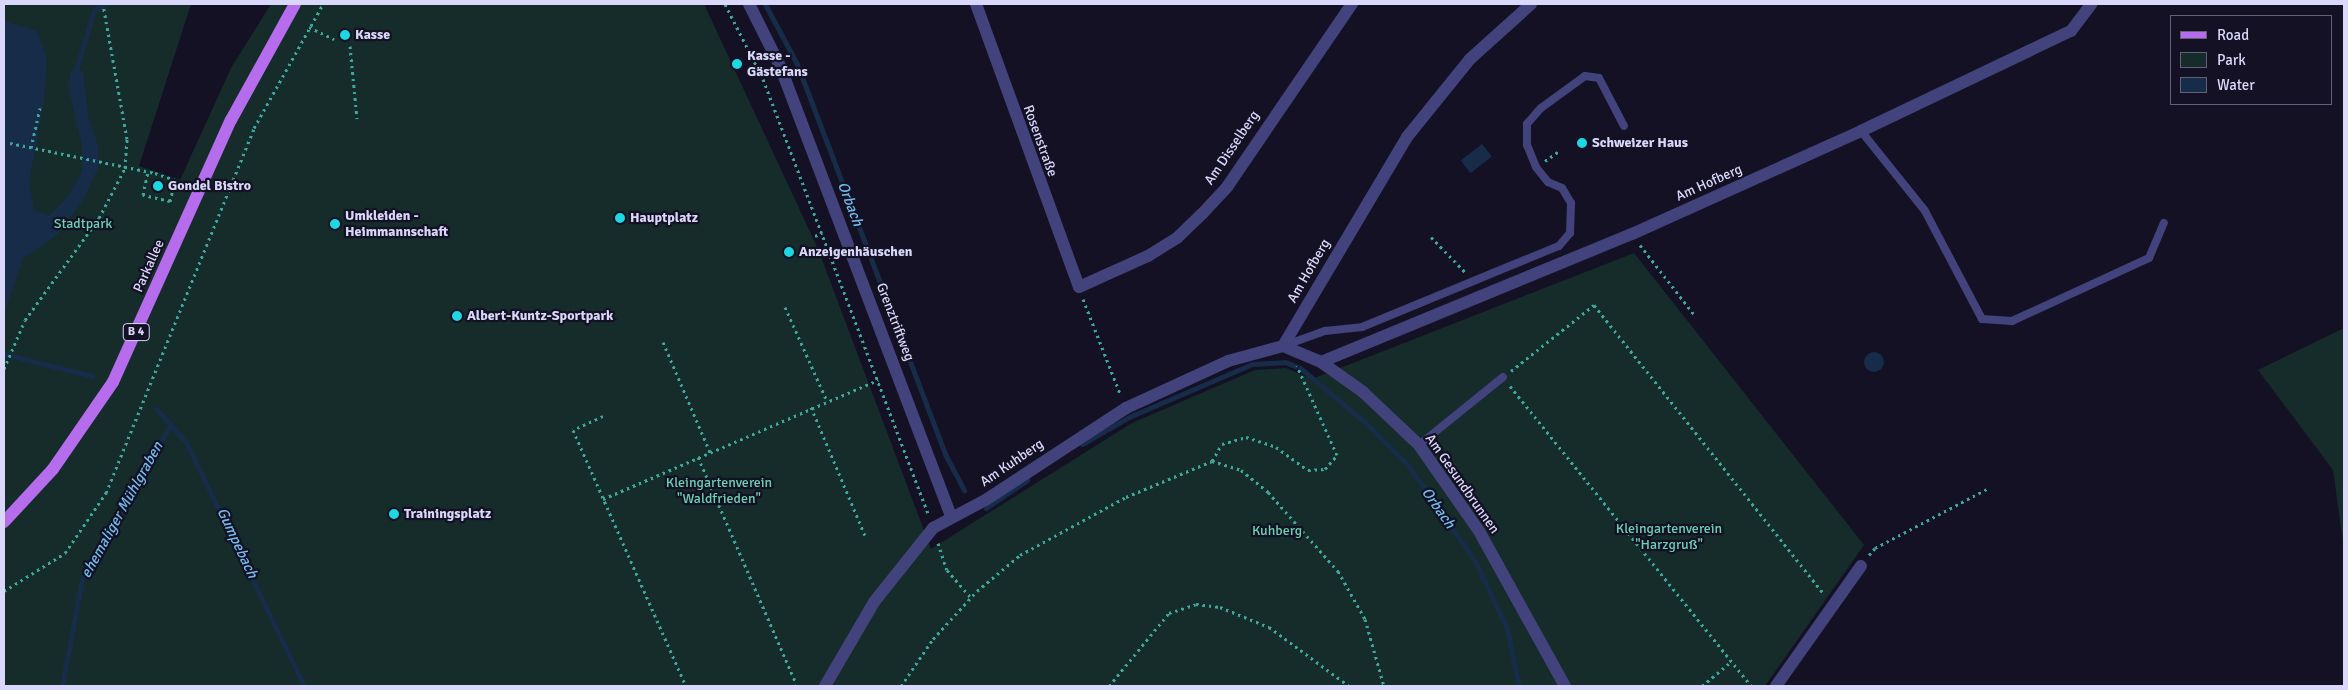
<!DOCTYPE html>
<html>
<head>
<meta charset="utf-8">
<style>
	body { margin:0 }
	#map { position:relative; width:2348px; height:690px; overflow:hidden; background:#131123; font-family:Signika,sans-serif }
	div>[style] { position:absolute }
	.green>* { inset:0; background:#152c2a }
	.water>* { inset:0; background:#162c48; transform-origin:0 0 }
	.round { border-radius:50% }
	.stream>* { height:5px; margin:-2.5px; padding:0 2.5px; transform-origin:2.5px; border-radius:2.5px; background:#162c48 }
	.path>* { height:3px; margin-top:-1.5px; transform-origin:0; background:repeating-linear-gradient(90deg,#3ea89c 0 2.5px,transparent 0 6.5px) }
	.service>* { height:8px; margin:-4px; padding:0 4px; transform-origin:4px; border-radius:4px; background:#42437c }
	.minor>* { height:12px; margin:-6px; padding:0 6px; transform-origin:6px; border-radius:6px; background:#42437c }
	.primary>* { height:12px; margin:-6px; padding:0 6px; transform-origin:6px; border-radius:6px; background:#b66ded }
	.dots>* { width:14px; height:14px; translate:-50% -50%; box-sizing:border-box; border:2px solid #131123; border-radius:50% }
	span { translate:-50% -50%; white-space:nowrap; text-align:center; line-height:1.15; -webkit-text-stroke:4.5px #131123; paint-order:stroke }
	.shield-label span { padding:1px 4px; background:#131123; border:1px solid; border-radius:4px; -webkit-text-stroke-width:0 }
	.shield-label { font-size:12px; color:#dad8fa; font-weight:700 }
	.poi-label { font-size:14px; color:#dad8fa; font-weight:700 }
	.left { translate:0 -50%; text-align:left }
	.street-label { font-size:14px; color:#dad8fa }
	.park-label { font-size:14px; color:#6dd1b3 }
	.water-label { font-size:15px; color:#73bbed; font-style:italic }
	.frame { position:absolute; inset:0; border:5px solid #dad8fa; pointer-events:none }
	.legend { position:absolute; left:2170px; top:15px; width:162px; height:90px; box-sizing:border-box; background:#131123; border:1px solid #636179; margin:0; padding:6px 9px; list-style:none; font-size:15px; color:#dad8fa }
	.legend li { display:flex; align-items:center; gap:10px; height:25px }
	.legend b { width:25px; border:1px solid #636179 }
</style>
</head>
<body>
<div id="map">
	<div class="green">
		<i style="clip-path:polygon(4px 4px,191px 4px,139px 166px,180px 180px,231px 68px,271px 4px,704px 4px,818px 249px,931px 549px,1132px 423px,1255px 370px,1286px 368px,1312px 379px,1634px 253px,1864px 545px,1765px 686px,4px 686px)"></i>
		<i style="clip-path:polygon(2344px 328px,2344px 550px,2333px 470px,2258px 370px)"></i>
	</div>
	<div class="water">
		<i style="clip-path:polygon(4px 21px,37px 31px,47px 59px,44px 101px,29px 182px,34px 210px,49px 216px,67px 198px,82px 171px,82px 145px,68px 88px,71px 70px,83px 71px,89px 119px,98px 145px,98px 169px,83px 200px,58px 234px,23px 259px,4px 315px)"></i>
		<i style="left:1482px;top:144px;width:16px;height:27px;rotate:52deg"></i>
		<i class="round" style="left:1864px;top:352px;width:20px;height:20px"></i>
	</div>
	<div class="stream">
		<i style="left:765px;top:4px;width:68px;rotate:61.9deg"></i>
		<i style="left:797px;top:64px;width:417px;rotate:69.2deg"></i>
		<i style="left:945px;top:454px;width:41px;rotate:62.2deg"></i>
		<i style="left:74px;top:76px;width:69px;rotate:-73.1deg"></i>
		<i style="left:94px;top:10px;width:13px;rotate:-29deg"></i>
		<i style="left:4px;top:354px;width:91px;rotate:14deg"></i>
		<i style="left:1300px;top:368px;width:86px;rotate:39.8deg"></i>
		<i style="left:1366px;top:423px;width:58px;rotate:45deg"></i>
		<i style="left:1407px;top:464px;width:47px;rotate:54.6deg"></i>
		<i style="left:1434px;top:502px;width:72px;rotate:55.2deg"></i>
		<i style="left:1475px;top:561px;width:75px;rotate:64.8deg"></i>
		<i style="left:1507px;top:629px;width:58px;rotate:78.1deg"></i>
		<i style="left:156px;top:409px;width:45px;rotate:47.7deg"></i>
		<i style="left:186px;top:442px;width:271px;rotate:64.2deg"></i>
		<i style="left:1082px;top:444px;width:54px;rotate:-29.9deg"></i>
		<i style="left:1129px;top:417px;width:134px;rotate:-23.3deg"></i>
		<i style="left:1252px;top:364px;width:33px;rotate:-3deg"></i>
		<i style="left:1285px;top:362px;width:11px;rotate:22deg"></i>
		<i style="left:986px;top:508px;width:50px;rotate:-34.3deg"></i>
		<i style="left:62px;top:686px;width:109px;rotate:-79.4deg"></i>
		<i style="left:82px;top:579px;width:179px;rotate:-60.1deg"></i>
	</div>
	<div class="path">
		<i style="left:725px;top:4px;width:84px;rotate:63.1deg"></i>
		<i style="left:763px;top:79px;width:467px;rotate:69.2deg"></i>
		<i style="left:309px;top:27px;width:28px;rotate:26deg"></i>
		<i style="left:350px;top:46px;width:73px;rotate:84.5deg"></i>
		<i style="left:10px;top:143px;width:148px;rotate:11.7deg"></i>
		<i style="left:155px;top:173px;width:21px;rotate:19deg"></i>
		<i style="left:175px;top:180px;width:22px;rotate:103deg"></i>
		<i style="left:170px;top:201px;width:28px;rotate:-167deg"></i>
		<i style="left:143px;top:195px;width:24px;rotate:-78deg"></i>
		<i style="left:31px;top:148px;width:41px;rotate:-77.3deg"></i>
		<i style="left:1545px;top:161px;width:16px;rotate:-35deg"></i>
		<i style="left:815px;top:236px;width:8px;rotate:-23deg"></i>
		<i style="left:1431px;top:237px;width:50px;rotate:45.8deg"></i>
		<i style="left:1640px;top:245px;width:91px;rotate:52.1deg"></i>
		<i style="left:1083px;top:299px;width:104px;rotate:68.6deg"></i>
		<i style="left:785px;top:307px;width:103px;rotate:65.9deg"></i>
		<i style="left:663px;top:342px;width:120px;rotate:66.9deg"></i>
		<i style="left:4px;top:369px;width:53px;rotate:-66.8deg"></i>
		<i style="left:25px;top:320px;width:126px;rotate:-54deg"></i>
		<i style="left:99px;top:218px;width:56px;rotate:-62.5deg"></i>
		<i style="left:125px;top:168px;width:29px;rotate:-86deg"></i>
		<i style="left:127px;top:139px;width:137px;rotate:-100.1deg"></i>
		<i style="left:1511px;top:371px;width:106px;rotate:-38.5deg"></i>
		<i style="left:1594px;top:305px;width:369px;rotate:51.5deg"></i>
		<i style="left:1510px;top:386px;width:385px;rotate:51.2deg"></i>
		<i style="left:811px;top:407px;width:142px;rotate:67.2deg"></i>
		<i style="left:603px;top:416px;width:33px;rotate:155deg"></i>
		<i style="left:573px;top:430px;width:280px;rotate:66.2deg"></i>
		<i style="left:698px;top:457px;width:247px;rotate:66.6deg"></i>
		<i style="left:1212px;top:461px;width:20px;rotate:-60deg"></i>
		<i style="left:1222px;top:444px;width:25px;rotate:-16deg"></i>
		<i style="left:1246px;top:437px;width:32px;rotate:18deg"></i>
		<i style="left:1276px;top:447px;width:39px;rotate:36deg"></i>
		<i style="left:1308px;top:470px;width:17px;rotate:-3deg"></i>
		<i style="left:1325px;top:469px;width:18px;rotate:-49deg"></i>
		<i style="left:1337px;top:455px;width:98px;rotate:-114.2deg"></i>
		<i style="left:603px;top:499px;width:300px;rotate:-23.4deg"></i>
		<i style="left:938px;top:543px;width:28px;rotate:72deg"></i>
		<i style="left:947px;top:570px;width:37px;rotate:49deg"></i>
		<i style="left:1869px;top:555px;width:9px;rotate:-49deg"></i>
		<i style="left:1875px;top:548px;width:127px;rotate:-27.8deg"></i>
		<i style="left:4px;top:591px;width:72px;rotate:-31.9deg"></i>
		<i style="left:65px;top:553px;width:73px;rotate:-55.7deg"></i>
		<i style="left:106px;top:493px;width:394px;rotate:-67.9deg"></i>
		<i style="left:254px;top:128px;width:142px;rotate:-60.9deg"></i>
		<i style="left:901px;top:686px;width:57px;rotate:-55.8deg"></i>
		<i style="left:933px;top:639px;width:65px;rotate:-47.5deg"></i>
		<i style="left:977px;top:591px;width:56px;rotate:-39.9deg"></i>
		<i style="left:1020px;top:555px;width:121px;rotate:-28.7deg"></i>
		<i style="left:1126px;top:497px;width:93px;rotate:-22.7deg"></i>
		<i style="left:1212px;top:461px;width:30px;rotate:17deg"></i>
		<i style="left:1241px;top:470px;width:35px;rotate:39deg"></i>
		<i style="left:1268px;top:492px;width:106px;rotate:48.5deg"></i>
		<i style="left:1338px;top:571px;width:55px;rotate:60.6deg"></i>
		<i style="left:1365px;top:619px;width:70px;rotate:74.2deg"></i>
		<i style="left:1109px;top:686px;width:94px;rotate:-50.6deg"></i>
		<i style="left:1169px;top:613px;width:28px;rotate:-18deg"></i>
		<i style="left:1196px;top:604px;width:24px;rotate:7deg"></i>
		<i style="left:1220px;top:607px;width:53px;rotate:22.2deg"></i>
		<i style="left:1269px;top:627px;width:99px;rotate:36.4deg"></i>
		<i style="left:1702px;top:686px;width:38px;rotate:-40deg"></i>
	</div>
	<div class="service">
		<i style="left:1861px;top:131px;width:102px;rotate:51.3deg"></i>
		<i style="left:1925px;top:211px;width:122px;rotate:62.2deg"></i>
		<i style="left:1982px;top:319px;width:30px;rotate:4deg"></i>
		<i style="left:2012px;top:321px;width:151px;rotate:-24.7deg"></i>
		<i style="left:2149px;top:258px;width:38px;rotate:-67deg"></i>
		<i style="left:1283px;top:346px;width:45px;rotate:-19.7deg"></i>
		<i style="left:1325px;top:331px;width:37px;rotate:-6deg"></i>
		<i style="left:1362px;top:327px;width:213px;rotate:-22.4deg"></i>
		<i style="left:1559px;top:246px;width:17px;rotate:-50deg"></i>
		<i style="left:1570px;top:233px;width:30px;rotate:-88deg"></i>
		<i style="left:1571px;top:203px;width:17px;rotate:-121deg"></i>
		<i style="left:1562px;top:188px;width:15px;rotate:-157deg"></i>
		<i style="left:1548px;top:182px;width:19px;rotate:-129deg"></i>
		<i style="left:1536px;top:167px;width:24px;rotate:-112deg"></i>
		<i style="left:1527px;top:145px;width:21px;rotate:-90deg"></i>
		<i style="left:1527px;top:124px;width:21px;rotate:-49deg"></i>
		<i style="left:1541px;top:108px;width:54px;rotate:-36deg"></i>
		<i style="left:1585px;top:76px;width:14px;rotate:8deg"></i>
		<i style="left:1599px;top:78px;width:54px;rotate:62.5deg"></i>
		<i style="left:1419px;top:445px;width:108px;rotate:-39deg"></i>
	</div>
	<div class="minor">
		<i style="left:749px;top:4px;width:69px;rotate:63.4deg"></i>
		<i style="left:780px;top:66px;width:480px;rotate:69.2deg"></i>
		<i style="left:976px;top:4px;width:301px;rotate:70deg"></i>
		<i style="left:1079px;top:287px;width:76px;rotate:-24.2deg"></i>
		<i style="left:1148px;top:256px;width:34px;rotate:-32deg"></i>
		<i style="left:1177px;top:238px;width:35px;rotate:-44deg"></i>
		<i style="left:1202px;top:214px;width:37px;rotate:-47deg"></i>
		<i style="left:1227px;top:187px;width:222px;rotate:-55.7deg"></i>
		<i style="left:1283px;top:346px;width:41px;rotate:22.8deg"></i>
		<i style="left:1321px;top:362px;width:52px;rotate:35.5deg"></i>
		<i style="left:1363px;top:392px;width:77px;rotate:43.4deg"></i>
		<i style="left:1419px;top:445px;width:105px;rotate:55.1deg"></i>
		<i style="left:1479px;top:531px;width:177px;rotate:61deg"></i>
		<i style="left:1283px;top:346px;width:243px;rotate:-59.3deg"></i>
		<i style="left:1407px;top:137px;width:100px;rotate:-51.1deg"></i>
		<i style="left:1470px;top:59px;width:82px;rotate:-42deg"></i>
		<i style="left:1321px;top:362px;width:336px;rotate:-22.4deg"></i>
		<i style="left:1632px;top:234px;width:251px;rotate:-24.2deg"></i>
		<i style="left:1861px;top:131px;width:233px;rotate:-25.5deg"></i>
		<i style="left:2071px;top:31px;width:34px;rotate:-53deg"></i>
		<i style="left:825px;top:686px;width:97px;rotate:-59.7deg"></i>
		<i style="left:874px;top:602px;width:95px;rotate:-51.4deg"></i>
		<i style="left:933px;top:528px;width:61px;rotate:-28.2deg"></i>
		<i style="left:987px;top:499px;width:166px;rotate:-33.2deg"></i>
		<i style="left:1126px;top:408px;width:112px;rotate:-24.7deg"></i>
		<i style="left:1228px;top:361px;width:57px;rotate:-15.3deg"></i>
		<i style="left:1776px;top:686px;width:147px;rotate:-54.7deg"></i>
	</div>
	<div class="primary">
		<i style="left:4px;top:522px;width:72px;rotate:-47.2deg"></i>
		<i style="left:53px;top:469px;width:106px;rotate:-55.4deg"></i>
		<i style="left:113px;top:382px;width:287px;rotate:-65.8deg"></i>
		<i style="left:231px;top:120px;width:132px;rotate:-61.1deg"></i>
	</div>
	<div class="dots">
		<i style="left:345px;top:35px;background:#1cd8e2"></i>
		<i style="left:737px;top:64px;background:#1cd8e2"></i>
		<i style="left:1582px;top:143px;background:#1cd8e2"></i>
		<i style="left:158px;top:186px;background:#1cd8e2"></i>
		<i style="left:620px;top:218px;background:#1cd8e2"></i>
		<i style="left:335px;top:224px;background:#1cd8e2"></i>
		<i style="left:789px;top:252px;background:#1cd8e2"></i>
		<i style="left:457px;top:316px;background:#1cd8e2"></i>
		<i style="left:394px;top:514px;background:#1cd8e2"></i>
	</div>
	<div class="shield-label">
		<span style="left:136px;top:332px">B 4</span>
	</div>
	<div class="poi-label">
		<span class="left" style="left:355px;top:35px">Kasse</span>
		<span class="left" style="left:747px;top:64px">Kasse -<br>Gästefans</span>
		<span class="left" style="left:1592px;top:143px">Schweizer Haus</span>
		<span class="left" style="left:168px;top:186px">Gondel Bistro</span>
		<span class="left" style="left:345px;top:224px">Umkleiden -<br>Heimmannschaft</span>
		<span class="left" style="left:630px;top:218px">Hauptplatz</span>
		<span class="left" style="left:799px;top:252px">Anzeigenhäuschen</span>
		<span class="left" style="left:467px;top:316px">Albert-Kuntz-Sportpark</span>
		<span class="left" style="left:404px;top:514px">Trainingsplatz</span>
	</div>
	<div class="street-label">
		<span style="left:1040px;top:141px;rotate:70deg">Rosenstraße</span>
		<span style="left:1232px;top:148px;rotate:-56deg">Am Disselberg</span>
		<span style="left:1709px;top:183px;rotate:-24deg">Am Hofberg</span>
		<span style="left:149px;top:266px;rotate:-66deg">Parkallee</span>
		<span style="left:1309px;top:271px;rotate:-60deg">Am Hofberg</span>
		<span style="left:895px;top:322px;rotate:69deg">Grenztriftweg</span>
		<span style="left:1012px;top:463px;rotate:-34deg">Am Kuhberg</span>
		<span style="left:1462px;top:484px;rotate:55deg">Am Gesundbrunnen</span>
	</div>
	<div class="park-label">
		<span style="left:83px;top:224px">Stadtpark</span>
		<span style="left:719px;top:491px">Kleingartenverein<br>"Waldfrieden"</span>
		<span style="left:1669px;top:537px">Kleingartenverein<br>"Harzgruß"</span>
		<span style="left:1277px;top:531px">Kuhberg</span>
	</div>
	<div class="water-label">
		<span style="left:850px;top:204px;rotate:69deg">Orbach</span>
		<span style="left:1438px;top:508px;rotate:55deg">Orbach</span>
		<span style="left:122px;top:510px;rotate:-61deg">ehemaliger Mühlgraben</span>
		<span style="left:237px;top:543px;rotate:65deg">Gumpebach</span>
	</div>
	<div class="frame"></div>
	<ul class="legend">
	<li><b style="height:6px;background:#b66ded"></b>Road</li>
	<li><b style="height:14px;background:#152c2a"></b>Park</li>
	<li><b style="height:14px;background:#162c48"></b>Water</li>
	</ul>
</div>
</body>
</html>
